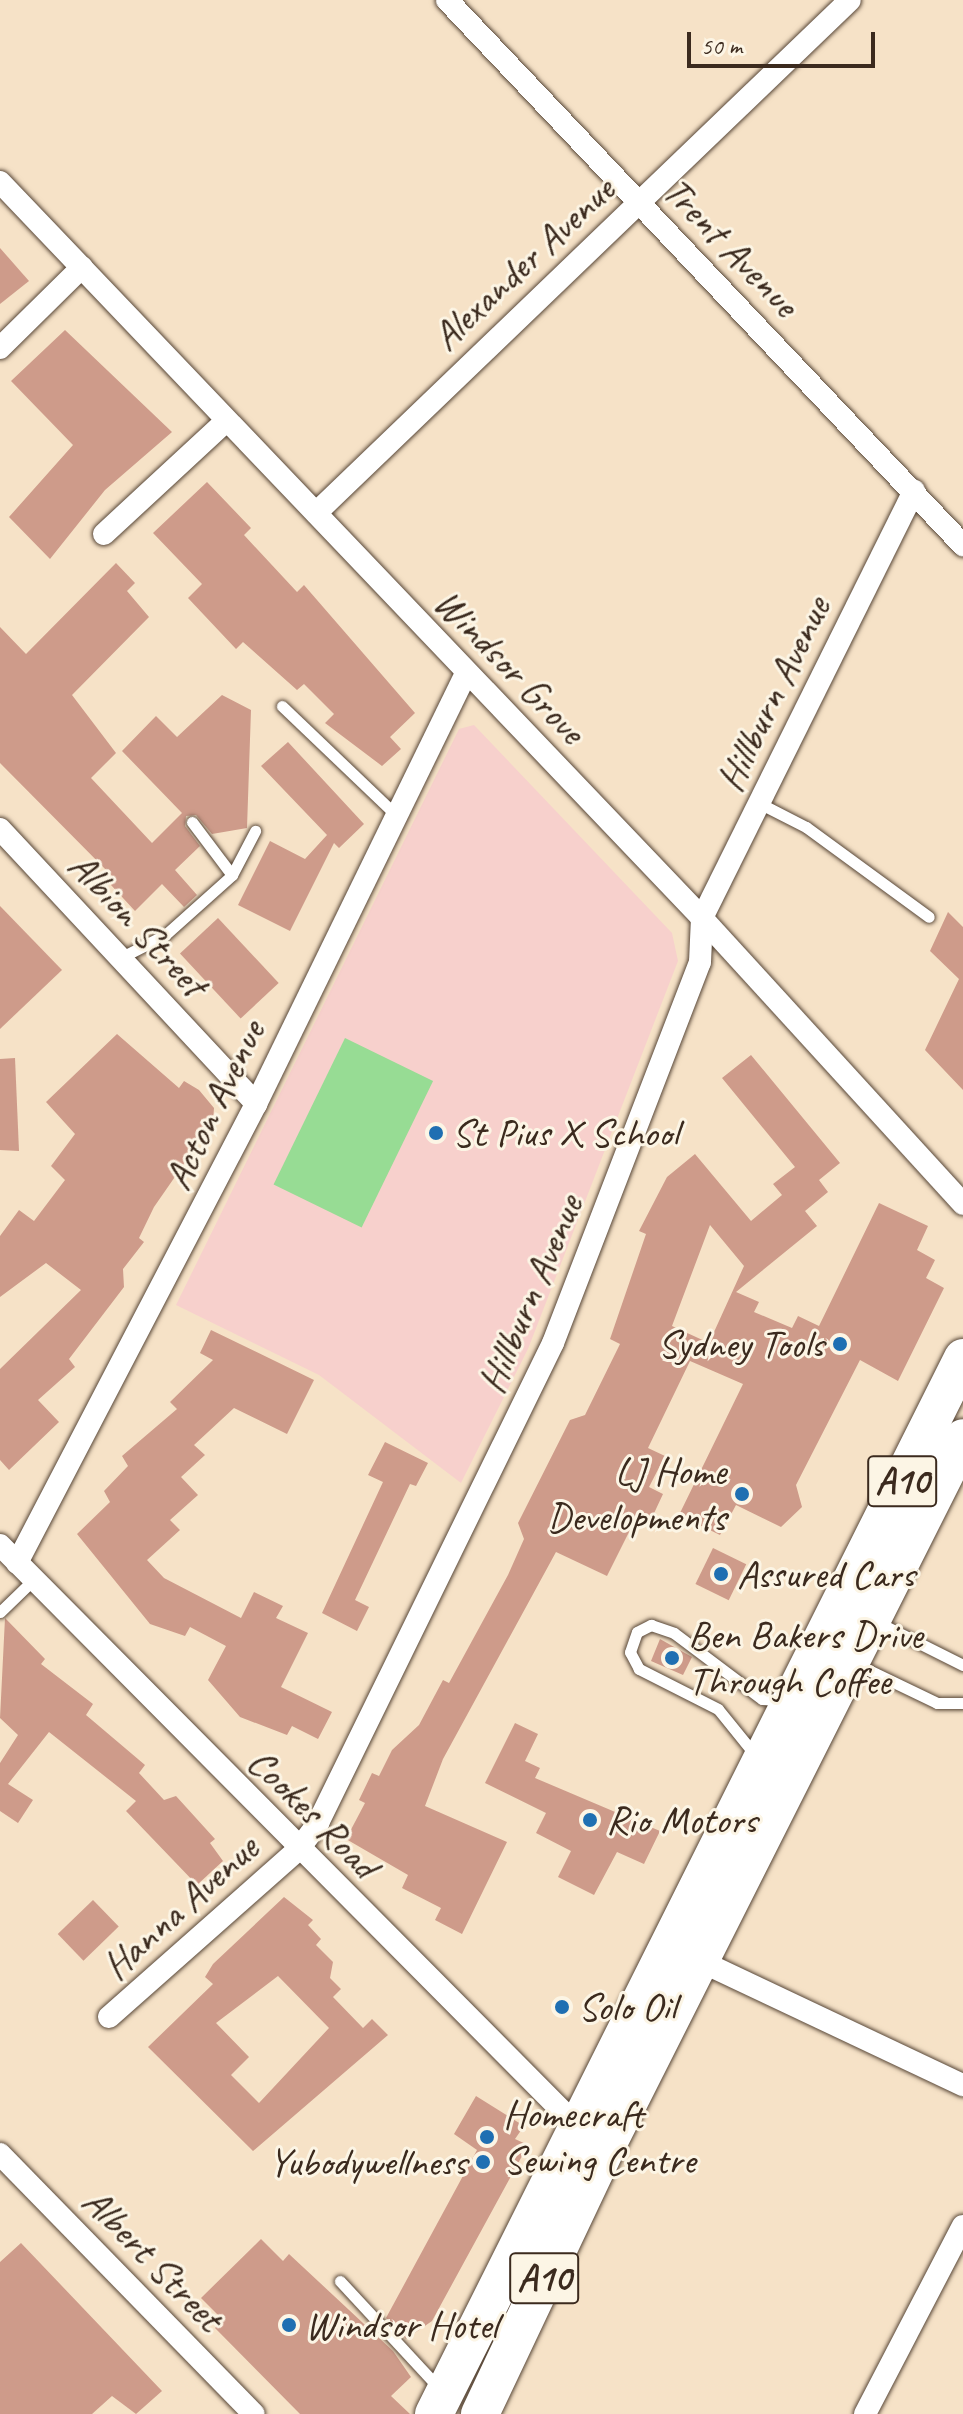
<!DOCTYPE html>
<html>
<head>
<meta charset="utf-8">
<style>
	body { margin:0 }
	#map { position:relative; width:963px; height:2414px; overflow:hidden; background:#f6e2c7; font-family:Caveat,sans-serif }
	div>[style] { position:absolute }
	.built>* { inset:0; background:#f7d0cc }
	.green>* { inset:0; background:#97dc94; transform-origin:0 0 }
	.building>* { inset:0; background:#ce9b8a; transform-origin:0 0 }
	.roads { filter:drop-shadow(0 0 2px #574637) drop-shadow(0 0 2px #574637) }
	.service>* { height:11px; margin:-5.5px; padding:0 5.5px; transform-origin:5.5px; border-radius:5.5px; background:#fff }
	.minor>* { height:22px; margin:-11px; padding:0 11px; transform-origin:11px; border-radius:11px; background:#fff }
	.trunk>* { height:38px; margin:-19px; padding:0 19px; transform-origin:19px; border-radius:19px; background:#fff }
	.dots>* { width:22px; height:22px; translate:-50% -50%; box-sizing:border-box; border:4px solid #fcf5e5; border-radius:50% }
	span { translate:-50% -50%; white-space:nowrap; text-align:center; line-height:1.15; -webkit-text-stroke:6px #fcf5e5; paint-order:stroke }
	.shield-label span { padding:2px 6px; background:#fcf5e5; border:2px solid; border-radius:6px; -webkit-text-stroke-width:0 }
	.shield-label { font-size:38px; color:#3b2a1e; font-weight:700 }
	.street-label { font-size:40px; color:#3b2a1e }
	.poi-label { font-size:40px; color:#3b2a1e }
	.left { translate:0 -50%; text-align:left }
	.right { translate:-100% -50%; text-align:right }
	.scale { position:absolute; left:687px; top:32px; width:188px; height:36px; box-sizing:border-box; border:4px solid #3b2a1e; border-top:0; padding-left:10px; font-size:24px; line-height:28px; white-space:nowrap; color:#3b2a1e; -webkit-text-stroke:6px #fcf5e5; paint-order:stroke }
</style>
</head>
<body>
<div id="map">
	<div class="built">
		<i style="clip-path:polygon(474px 725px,672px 933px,678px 961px,528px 1349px,461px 1483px,319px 1375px,176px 1305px,459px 729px)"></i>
	</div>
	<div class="green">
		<i style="left:345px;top:1038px;width:98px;height:163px;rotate:26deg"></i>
	</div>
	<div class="building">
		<i style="clip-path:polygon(0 248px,29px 281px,0 304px)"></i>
		<i style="clip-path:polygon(65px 330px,172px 432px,105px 490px,50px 559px,9px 517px,73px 445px,11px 381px)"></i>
		<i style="clip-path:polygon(207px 482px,251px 528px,244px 535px,297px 592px,304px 585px,415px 713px,390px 737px,401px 749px,382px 766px,325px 723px,334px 714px,304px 684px,297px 690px,243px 642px,236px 649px,188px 598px,202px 584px,153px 533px)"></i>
		<i style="clip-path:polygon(116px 563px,135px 583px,127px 591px,149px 617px,72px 695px,116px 753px,91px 778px,152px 843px,182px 813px,122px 751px,156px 716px,177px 737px,222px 695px,251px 710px,247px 828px,212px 834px,196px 815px,186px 816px,185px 826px,200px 846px,175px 870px,197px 895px,184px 907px,162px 884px,135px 911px,111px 885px,116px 880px,0 763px,0 627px,26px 654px)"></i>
		<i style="clip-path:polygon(288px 742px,364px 824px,339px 848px,334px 843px,290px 931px,238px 905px,270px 841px,305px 859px,327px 835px,261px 766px)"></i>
		<i style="clip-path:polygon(0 906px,62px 970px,0 1029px)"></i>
		<i style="clip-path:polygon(948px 912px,963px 927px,963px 1090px,925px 1050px,959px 979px,930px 951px)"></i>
		<i style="left:218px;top:918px;width:89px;height:52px;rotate:47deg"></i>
		<i style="clip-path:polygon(117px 1034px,179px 1088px,184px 1081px,199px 1090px,214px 1108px,213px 1122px,154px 1207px,139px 1238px,144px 1242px,123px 1269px,124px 1287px,69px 1359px,75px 1367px,38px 1400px,59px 1422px,9px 1470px,0 1460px,0 1369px,81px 1290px,46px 1263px,0 1297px,0 1236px,19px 1210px,34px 1221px,65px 1180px,51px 1166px,75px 1134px,46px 1102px)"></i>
		<i style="clip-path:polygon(evenodd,751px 1055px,840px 1163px,819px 1180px,828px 1192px,805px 1211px,817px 1226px,736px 1292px,759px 1302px,754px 1312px,792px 1328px,798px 1316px,819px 1326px,879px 1203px,928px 1226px,917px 1250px,935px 1260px,926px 1278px,944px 1288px,898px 1381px,860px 1360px,796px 1485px,802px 1507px,781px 1527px,736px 1505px,720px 1535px,679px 1515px,743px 1384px,690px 1361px,648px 1448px,665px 1456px,649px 1487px,663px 1494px,649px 1524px,636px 1518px,607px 1576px,556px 1552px,443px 1759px,425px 1806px,507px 1842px,462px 1934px,435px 1920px,441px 1908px,402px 1888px,408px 1875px,346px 1839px,365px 1803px,359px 1800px,372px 1773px,379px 1776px,392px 1750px,419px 1725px,443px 1680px,449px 1683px,508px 1575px,524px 1539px,518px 1523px,570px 1420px,585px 1415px,620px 1344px,610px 1339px,646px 1234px,639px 1231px,667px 1177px,695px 1154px,751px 1221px,782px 1195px,773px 1184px,795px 1167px,722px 1078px,751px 1055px,710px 1225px,744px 1266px,709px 1343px,672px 1326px,710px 1225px)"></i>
		<i style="clip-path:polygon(15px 1058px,19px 1151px,0 1150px,0 1059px)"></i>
		<i style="clip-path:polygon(211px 1330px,314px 1380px,287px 1434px,234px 1408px,194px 1445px,205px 1455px,181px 1477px,198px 1495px,170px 1520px,180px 1530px,147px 1560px,164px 1578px,241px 1618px,254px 1592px,283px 1606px,276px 1618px,308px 1633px,281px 1687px,332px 1712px,318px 1739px,292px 1726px,287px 1735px,240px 1717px,208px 1680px,226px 1646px,190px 1627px,185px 1636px,150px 1624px,77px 1534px,110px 1502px,104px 1491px,128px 1466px,122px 1456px,177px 1409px,170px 1402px,213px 1360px,200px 1353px)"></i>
		<i style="clip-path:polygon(385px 1442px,428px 1463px,416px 1486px,410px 1484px,355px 1600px,369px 1607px,357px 1631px,322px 1613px,383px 1482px,368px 1475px)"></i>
		<i style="left:713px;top:1548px;width:37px;height:40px;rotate:26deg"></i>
		<i style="clip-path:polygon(5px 1618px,45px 1659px,41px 1664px,93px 1704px,86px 1715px,145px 1765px,139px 1773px,164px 1800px,176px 1796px,215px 1839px,210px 1843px,223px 1861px,197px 1885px,126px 1811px,136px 1801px,49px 1732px,8px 1784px,33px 1800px,18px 1823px,0 1811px,0 1763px,18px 1735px,0 1718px)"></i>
		<i style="clip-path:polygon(660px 1639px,692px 1657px,683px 1675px,651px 1661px)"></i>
		<i style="clip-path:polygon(515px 1723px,538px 1734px,525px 1761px,540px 1768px,535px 1778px,660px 1831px,644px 1864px,617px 1852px,594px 1895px,558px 1877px,571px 1851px,536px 1833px,546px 1813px,485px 1783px)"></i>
		<i style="clip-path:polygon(evenodd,284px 1897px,313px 1920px,308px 1925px,321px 1939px,316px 1945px,333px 1962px,330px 1978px,341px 1989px,333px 1997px,363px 2028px,372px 2019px,388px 2035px,253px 2151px,148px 2047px,213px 1984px,205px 1977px,213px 1964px,284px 1897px,278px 1976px,329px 2028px,259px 2103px,231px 2075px,249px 2057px,216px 2023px,278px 1976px)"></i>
		<i style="left:93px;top:1900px;width:37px;height:49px;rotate:46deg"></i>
		<i style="clip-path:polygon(476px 2096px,524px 2126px,515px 2139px,528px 2145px,432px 2321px,406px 2339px,386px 2318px,477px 2150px,454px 2134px)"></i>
		<i style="clip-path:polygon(261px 2239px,283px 2261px,289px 2254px,393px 2351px,411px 2377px,391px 2396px,410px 2414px,300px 2414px,215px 2328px,223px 2320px,201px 2298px)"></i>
		<i style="clip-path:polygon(21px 2243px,162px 2391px,136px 2414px,112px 2396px,92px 2414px,0 2414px,0 2262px)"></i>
	</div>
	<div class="roads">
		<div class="service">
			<i style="left:282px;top:706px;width:158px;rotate:43.7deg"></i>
			<i style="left:759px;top:803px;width:53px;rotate:27.1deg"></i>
			<i style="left:806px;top:827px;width:152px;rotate:36.2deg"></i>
			<i style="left:192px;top:822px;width:66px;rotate:53deg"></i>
			<i style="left:120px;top:958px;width:51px;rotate:-27.1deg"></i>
			<i style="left:165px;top:935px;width:90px;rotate:-41.8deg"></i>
			<i style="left:232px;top:875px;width:50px;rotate:-62.4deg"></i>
			<i style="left:0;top:1612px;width:46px;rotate:-44.1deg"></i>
			<i style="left:877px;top:1622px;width:96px;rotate:26.6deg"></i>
			<i style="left:856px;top:1664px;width:90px;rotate:25.7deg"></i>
			<i style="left:937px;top:1703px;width:26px"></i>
			<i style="left:756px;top:1756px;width:60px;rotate:-129deg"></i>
			<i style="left:718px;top:1709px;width:89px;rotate:-153.1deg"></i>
			<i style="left:639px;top:1669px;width:19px;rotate:-118deg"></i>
			<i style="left:630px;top:1652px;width:21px;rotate:-71deg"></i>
			<i style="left:637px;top:1632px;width:16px;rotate:-27deg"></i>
			<i style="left:651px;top:1625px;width:24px;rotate:19deg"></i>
			<i style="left:674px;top:1633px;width:110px;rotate:36.9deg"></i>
			<i style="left:762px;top:1699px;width:22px;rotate:3deg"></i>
			<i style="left:340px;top:2281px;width:146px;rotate:47.2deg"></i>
		</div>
		<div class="minor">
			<i style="left:447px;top:0;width:751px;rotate:46.57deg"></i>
			<i style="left:0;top:182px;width:1017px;rotate:46.35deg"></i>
			<i style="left:702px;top:918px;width:387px;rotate:47.6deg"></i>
			<i style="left:0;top:348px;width:115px;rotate:-44.6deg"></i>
			<i style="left:316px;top:513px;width:740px;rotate:-43.85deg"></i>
			<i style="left:104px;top:534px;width:166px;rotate:-42.8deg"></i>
			<i style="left:0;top:829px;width:376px;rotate:47deg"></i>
			<i style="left:0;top:1545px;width:822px;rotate:45.2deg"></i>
			<i style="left:17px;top:1563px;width:517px;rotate:-62.49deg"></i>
			<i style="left:256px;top:1104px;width:479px;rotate:-64deg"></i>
			<i style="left:698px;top:1960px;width:293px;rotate:25.3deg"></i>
			<i style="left:109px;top:2017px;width:252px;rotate:-41.5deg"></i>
			<i style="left:298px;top:1850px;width:34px;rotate:-53deg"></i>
			<i style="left:318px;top:1823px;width:534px;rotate:-63.91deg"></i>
			<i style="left:553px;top:1343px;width:408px;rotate:-68.9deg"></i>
			<i style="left:700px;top:962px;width:44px;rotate:-87.4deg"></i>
			<i style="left:702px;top:918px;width:477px;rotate:-63.6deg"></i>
			<i style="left:0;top:2154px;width:363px;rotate:45.7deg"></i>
			<i style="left:865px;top:2414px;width:212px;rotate:-62.5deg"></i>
		</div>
		<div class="trunk">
			<i style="left:434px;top:2414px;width:1181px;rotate:-63.39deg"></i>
			<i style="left:480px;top:2414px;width:300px;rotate:-64.7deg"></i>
			<i style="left:608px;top:2143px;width:789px;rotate:-63.27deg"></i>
		</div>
	</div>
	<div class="dots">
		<i style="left:436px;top:1133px;background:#1f6fb2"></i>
		<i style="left:840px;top:1344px;background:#1f6fb2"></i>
		<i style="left:742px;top:1494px;background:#1f6fb2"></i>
		<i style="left:721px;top:1574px;background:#1f6fb2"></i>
		<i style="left:672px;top:1658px;background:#1f6fb2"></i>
		<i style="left:590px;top:1820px;background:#1f6fb2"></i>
		<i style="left:562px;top:2007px;background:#1f6fb2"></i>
		<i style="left:487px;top:2137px;background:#1f6fb2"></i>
		<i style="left:483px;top:2162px;background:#1f6fb2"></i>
		<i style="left:289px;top:2325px;background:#1f6fb2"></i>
	</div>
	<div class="shield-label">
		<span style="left:902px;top:1481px">A10</span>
		<span style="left:544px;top:2278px">A10</span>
	</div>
	<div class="street-label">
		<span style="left:731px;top:247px;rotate:46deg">Trent Avenue</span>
		<span style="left:523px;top:263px;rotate:-43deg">Alexander Avenue</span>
		<span style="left:510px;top:666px;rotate:46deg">Windsor Grove</span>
		<span style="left:773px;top:694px;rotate:-64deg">Hillburn Avenue</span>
		<span style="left:138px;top:924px;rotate:47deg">Albion Street</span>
		<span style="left:214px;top:1105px;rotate:-64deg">Acton Avenue</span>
		<span style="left:530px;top:1294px;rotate:-67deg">Hillburn Avenue</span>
		<span style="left:313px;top:1813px;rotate:45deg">Cookes Road</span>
		<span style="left:180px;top:1907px;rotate:-42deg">Hanna Avenue</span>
		<span style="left:153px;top:2259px;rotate:46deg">Albert Street</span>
	</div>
	<div class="poi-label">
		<span class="left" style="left:452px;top:1133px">St Pius X School</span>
		<span class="right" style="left:824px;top:1344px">Sydney Tools</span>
		<span class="right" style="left:726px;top:1494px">LJ Home<br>Developments</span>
		<span class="left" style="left:737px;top:1574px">Assured Cars</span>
		<span class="left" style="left:688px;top:1658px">Ben Bakers Drive<br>Through Coffee</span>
		<span class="left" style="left:606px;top:1820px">Rio Motors</span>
		<span class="left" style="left:578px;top:2007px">Solo Oil</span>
		<span class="left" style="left:503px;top:2137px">Homecraft<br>Sewing Centre</span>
		<span class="right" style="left:467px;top:2162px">Yubodywellness</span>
		<span class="left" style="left:305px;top:2325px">Windsor Hotel</span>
	</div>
	<div class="scale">50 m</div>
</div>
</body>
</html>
